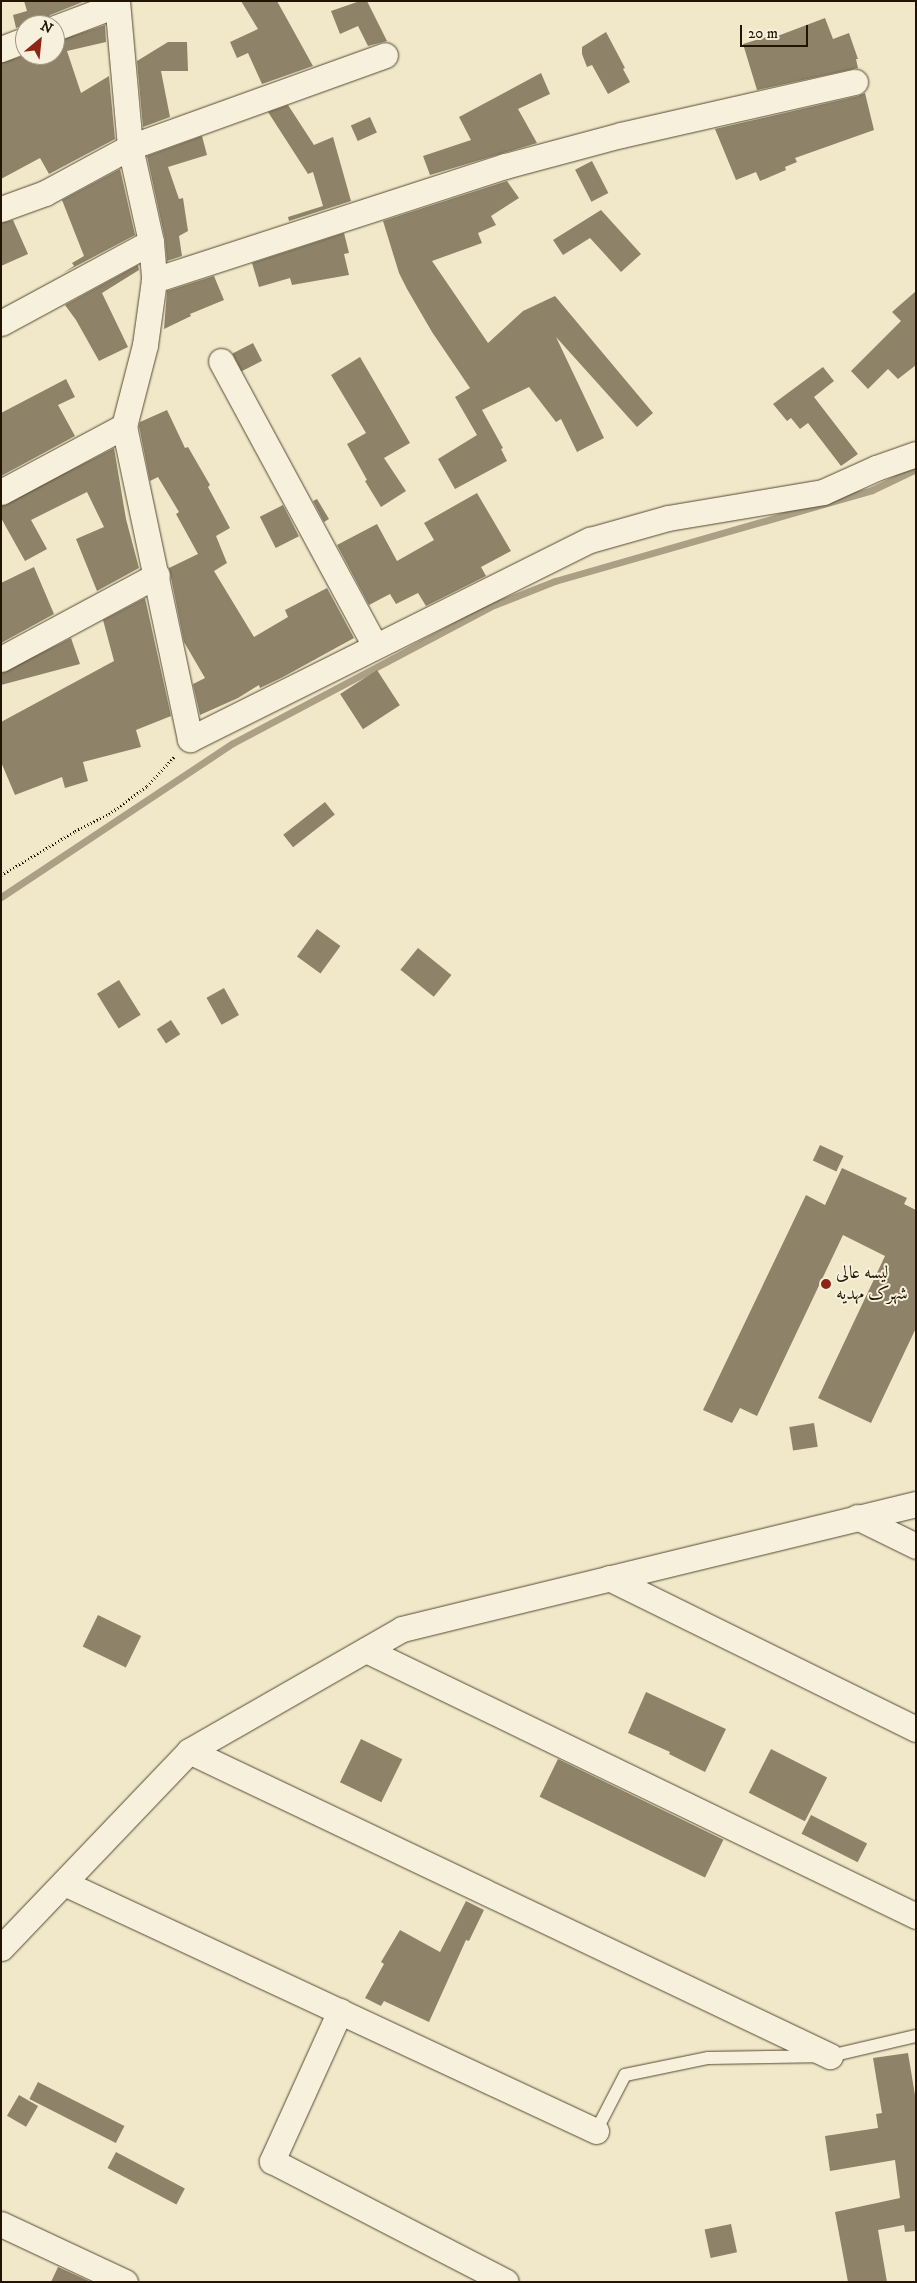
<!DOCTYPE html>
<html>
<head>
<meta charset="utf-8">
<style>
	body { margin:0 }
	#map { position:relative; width:917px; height:2283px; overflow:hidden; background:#f1e8c9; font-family:"IM FELL DW Pica",Amiri,serif }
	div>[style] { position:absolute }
	.stream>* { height:7px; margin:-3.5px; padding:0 3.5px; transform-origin:3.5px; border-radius:3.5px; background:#aba085 }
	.building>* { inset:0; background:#8e8269; transform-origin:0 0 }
	.path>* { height:3px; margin-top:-1.5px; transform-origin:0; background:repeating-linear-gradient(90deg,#231400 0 1px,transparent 0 3.5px) }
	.roads { filter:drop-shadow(0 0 1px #564932) drop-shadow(0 0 1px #564932) }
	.lane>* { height:12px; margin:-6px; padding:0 6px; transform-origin:6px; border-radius:6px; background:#f6f0dc }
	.street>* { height:25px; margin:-12.5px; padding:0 12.5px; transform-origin:12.5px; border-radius:12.5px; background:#f6f0dc }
	.dots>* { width:14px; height:14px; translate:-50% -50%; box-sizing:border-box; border:2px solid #f6f0dc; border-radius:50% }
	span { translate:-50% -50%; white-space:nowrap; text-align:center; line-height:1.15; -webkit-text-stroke:4px #f6f0dc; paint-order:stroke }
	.poi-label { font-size:18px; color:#231400 }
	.left { translate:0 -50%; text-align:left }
	.frame { position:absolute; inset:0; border:2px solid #231400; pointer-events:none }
	.north { position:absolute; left:15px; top:15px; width:50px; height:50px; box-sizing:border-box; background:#f6f0dc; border:1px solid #a29884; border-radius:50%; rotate:28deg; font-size:14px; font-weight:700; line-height:20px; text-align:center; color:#231400 }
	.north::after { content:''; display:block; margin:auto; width:18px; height:22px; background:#8f2418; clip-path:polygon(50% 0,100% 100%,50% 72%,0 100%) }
	.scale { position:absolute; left:740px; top:25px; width:68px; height:22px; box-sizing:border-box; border:2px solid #231400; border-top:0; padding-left:6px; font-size:15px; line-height:18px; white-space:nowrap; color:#231400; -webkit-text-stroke:4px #f6f0dc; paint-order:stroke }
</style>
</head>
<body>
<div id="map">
	<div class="stream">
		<i style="left:1px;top:897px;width:278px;rotate:-33.6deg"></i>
		<i style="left:233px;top:743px;width:295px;rotate:-27.9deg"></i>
		<i style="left:494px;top:605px;width:66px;rotate:-21.5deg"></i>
		<i style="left:555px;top:581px;width:330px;rotate:-16deg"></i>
		<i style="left:872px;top:490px;width:49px;rotate:-25.5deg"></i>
	</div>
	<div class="building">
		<i style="clip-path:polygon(24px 1px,85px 1px,50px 15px,41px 25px,25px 25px,16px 28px,13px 15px,27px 11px)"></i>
		<i style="clip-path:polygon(241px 1px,277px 1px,313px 66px,262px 84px,248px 53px,237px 58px,230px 42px,258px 29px)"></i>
		<i style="clip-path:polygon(360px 1px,367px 1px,387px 41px,368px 46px,358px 26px,340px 34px,331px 11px)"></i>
		<i style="clip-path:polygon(825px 18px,833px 39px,849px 33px,858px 59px,856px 59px,858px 68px,757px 90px,743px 44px,766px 37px,767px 40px)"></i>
		<i style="clip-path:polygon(105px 25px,106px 42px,67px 51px,81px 93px,109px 76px,115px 139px,49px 174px,40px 158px,1px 179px,1px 63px,26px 55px,55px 55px,55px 42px)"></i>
		<i style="clip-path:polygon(606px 32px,625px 68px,623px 69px,630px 82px,608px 94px,592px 65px,587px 67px,582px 54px,582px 47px)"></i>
		<i style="clip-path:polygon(168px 42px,187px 42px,188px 71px,161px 71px,170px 117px,143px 127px,137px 61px)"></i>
		<i style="clip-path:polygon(541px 73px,550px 94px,518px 109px,537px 143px,430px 175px,423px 156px,471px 140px,459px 117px)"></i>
		<i style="clip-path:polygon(865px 93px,874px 130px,795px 158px,797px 162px,785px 167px,786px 170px,760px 181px,756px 172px,736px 180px,715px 129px,858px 96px)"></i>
		<i style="clip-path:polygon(288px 105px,314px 145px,333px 137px,351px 201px,289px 221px,288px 217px,323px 206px,313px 172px,308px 174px,268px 112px)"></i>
		<i style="left:370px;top:117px;width:17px;height:21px;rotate:66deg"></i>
		<i style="clip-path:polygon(202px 136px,207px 155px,168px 167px,179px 199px,183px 198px,188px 231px,179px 236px,182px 256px,167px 261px,165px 239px,147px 156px)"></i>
		<i style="left:592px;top:161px;width:36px;height:19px;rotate:63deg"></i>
		<i style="clip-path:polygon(120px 169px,135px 235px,63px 273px,74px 266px,72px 263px,84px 256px,62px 200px)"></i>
		<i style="clip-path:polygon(507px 181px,519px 198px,491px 216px,496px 225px,478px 233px,482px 243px,432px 261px,488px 343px,523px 311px,555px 296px,653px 413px,637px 427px,556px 337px,604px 438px,577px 452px,561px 419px,556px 422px,529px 387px,482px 410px,503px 448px,501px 449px,507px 461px,455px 489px,438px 459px,477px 435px,455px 397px,470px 388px,432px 332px,407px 289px,399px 273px,383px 221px)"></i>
		<i style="clip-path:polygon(601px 210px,641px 254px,621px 272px,590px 238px,563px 255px,553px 240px)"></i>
		<i style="clip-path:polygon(13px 220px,28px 254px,1px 266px,1px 223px)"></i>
		<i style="clip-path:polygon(344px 233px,349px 253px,344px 254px,349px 275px,292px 285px,290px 278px,259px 287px,252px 263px)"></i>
		<i style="clip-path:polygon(138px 265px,139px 270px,102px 293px,128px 347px,99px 361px,76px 320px,65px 305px)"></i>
		<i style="clip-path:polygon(214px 276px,224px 300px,190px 314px,191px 316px,164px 329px,167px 291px)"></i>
		<i style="clip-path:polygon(916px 291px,916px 365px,898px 379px,888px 369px,868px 389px,851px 371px,901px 321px,892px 312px)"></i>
		<i style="left:253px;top:343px;width:20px;height:23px;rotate:63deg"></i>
		<i style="clip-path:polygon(360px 357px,410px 443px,384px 458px,406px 491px,381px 507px,365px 481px,367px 480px,347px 444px,366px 433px,331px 375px)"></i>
		<i style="clip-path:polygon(823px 367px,834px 381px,814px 397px,858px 454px,841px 466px,808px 423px,800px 429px,791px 418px,787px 421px,773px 404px)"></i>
		<i style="clip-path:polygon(66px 379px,75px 397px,58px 405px,75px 436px,1px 476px,1px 413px)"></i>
		<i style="clip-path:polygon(167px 410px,185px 448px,188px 447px,210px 485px,208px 487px,230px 528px,216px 536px,227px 563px,214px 571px,254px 637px,288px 617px,285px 610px,327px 588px,354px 638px,283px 677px,260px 688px,259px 685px,238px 698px,200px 715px,193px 684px,205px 678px,184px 642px,169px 568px,198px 554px,176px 514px,179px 512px,158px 477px,150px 481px,139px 426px,140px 422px)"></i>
		<i style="clip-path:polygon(114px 448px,126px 519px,139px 568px,97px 591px,76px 539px,104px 527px,87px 492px,31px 520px,47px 549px,25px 561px,1px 518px,1px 506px)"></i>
		<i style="clip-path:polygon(477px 493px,511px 551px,481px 567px,486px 576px,426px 606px,418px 593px,396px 604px,390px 594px,369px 605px,337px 545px,377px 524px,397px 561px,434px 540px,424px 523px)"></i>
		<i style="clip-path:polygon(317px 499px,329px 519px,324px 522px,313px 501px)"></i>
		<i style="left:283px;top:505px;width:35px;height:26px;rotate:63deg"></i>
		<i style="clip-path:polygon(34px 567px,54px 614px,1px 643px,1px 583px)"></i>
		<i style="clip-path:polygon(145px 598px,171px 716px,136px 730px,141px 747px,83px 762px,88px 781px,65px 788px,62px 777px,15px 795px,1px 762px,1px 722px,114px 661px,103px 620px)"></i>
		<i style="clip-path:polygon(71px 638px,80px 664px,1px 685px,1px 673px)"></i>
		<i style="left:377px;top:670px;width:42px;height:44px;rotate:57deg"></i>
		<i style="left:325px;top:802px;width:16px;height:53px;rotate:52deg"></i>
		<i style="left:317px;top:929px;width:29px;height:34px;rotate:36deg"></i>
		<i style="left:418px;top:948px;width:43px;height:28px;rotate:39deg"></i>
		<i style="left:119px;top:980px;width:41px;height:26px;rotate:58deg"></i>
		<i style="left:224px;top:988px;width:31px;height:20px;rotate:61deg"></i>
		<i style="left:171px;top:1020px;width:17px;height:17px;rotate:57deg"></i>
		<i style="left:820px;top:1145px;width:26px;height:17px;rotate:25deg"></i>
		<i style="clip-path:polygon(842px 1168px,907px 1198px,904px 1204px,916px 1210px,916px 1328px,871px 1423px,818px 1398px,885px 1256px,843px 1235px,757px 1416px,740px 1408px,732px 1423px,703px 1410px,806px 1195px,825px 1205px)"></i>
		<i style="left:814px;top:1423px;width:24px;height:25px;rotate:81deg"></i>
		<i style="left:98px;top:1615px;width:48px;height:35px;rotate:26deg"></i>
		<i style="clip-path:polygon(646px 1692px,726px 1729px,705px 1772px,669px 1754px,670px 1752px,628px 1733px)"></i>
		<i style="left:361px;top:1739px;width:46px;height:48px;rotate:26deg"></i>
		<i style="left:771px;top:1749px;width:63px;height:49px;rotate:27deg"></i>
		<i style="left:558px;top:1759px;width:184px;height:42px;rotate:26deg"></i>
		<i style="left:811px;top:1815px;width:63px;height:21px;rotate:27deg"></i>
		<i style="clip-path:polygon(466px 1901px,484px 1910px,469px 1941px,466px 1940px,429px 2022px,384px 2001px,381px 2006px,365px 1998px,384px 1964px,381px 1962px,400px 1930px,440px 1952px)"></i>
		<i style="clip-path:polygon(908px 2053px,916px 2101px,916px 2231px,905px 2232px,904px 2225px,878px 2230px,887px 2282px,848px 2282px,835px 2212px,900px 2198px,895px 2160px,830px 2171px,825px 2136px,878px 2128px,876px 2114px,882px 2113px,873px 2058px)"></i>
		<i style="left:38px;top:2082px;width:97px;height:19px;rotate:27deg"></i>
		<i style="left:19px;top:2095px;width:22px;height:24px;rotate:30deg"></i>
		<i style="left:116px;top:2152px;width:78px;height:18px;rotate:28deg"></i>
		<i style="left:731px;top:2224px;width:29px;height:27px;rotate:78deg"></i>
		<i style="clip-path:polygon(58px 2267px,91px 2282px,51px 2282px)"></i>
	</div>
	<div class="path">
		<i style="left:1px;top:875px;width:86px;rotate:-30.7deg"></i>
		<i style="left:75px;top:831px;width:38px;rotate:-27deg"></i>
		<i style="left:109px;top:814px;width:47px;rotate:-36.4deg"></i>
		<i style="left:147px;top:786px;width:41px;rotate:-47deg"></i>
	</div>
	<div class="roads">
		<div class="lane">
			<i style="left:596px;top:2131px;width:63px;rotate:-62.6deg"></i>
			<i style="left:625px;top:2075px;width:85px;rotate:-11.6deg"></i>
			<i style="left:708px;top:2058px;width:122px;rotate:-0.9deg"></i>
			<i style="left:830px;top:2056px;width:88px;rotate:-13.1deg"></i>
		</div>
		<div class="street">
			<i style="left:117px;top:1px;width:147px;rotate:84.9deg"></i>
			<i style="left:130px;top:147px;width:97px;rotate:77.5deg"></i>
			<i style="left:151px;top:242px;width:38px;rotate:85deg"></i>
			<i style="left:154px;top:280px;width:66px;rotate:97.9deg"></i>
			<i style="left:145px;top:345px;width:84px;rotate:104.5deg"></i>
			<i style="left:124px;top:426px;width:320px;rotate:78.1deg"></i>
			<i style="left:190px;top:739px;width:447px;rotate:-26.5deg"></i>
			<i style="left:590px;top:540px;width:81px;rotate:-15.8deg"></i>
			<i style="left:668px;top:518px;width:157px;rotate:-9.5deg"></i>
			<i style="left:823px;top:492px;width:58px;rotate:-24.4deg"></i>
			<i style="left:876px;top:468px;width:42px;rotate:-19.3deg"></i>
			<i style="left:55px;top:28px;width:65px;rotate:-20.7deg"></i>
			<i style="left:1px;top:49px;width:26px;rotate:-21deg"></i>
			<i style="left:1px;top:209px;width:47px;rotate:-20deg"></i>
			<i style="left:45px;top:193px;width:97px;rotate:-28.4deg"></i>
			<i style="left:130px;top:147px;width:271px;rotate:-19.8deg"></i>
			<i style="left:154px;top:280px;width:369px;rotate:-18deg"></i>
			<i style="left:505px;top:166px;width:120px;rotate:-15deg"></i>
			<i style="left:621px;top:135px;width:240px;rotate:-12.8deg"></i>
			<i style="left:1px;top:323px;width:170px;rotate:-28.4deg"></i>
			<i style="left:221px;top:361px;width:324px;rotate:61.6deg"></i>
			<i style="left:1px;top:492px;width:140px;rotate:-28.2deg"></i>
			<i style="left:1px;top:659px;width:177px;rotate:-28.3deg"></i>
			<i style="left:857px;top:1517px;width:66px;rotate:26.2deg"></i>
			<i style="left:609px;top:1578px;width:342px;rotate:26.2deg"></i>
			<i style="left:366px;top:1650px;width:611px;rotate:25.81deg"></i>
			<i style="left:189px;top:1751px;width:710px;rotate:25.45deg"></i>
			<i style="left:64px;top:1883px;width:587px;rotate:24.99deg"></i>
			<i style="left:1px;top:1948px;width:272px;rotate:-46.3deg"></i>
			<i style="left:189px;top:1751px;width:245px;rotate:-29.8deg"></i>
			<i style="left:402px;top:1629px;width:529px;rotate:-13.67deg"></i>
			<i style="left:340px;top:2011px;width:165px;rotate:114.4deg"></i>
			<i style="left:272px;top:2161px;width:263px;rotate:27.3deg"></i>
			<i style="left:1px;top:2224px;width:137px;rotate:25.1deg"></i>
		</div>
	</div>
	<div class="dots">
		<i style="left:826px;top:1284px;background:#8f2418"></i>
	</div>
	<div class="poi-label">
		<span class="left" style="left:836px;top:1284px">لیسه عالی<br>شهرک مهدیه</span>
	</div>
	<div class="frame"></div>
	<div class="north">N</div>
	<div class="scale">20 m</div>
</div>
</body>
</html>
